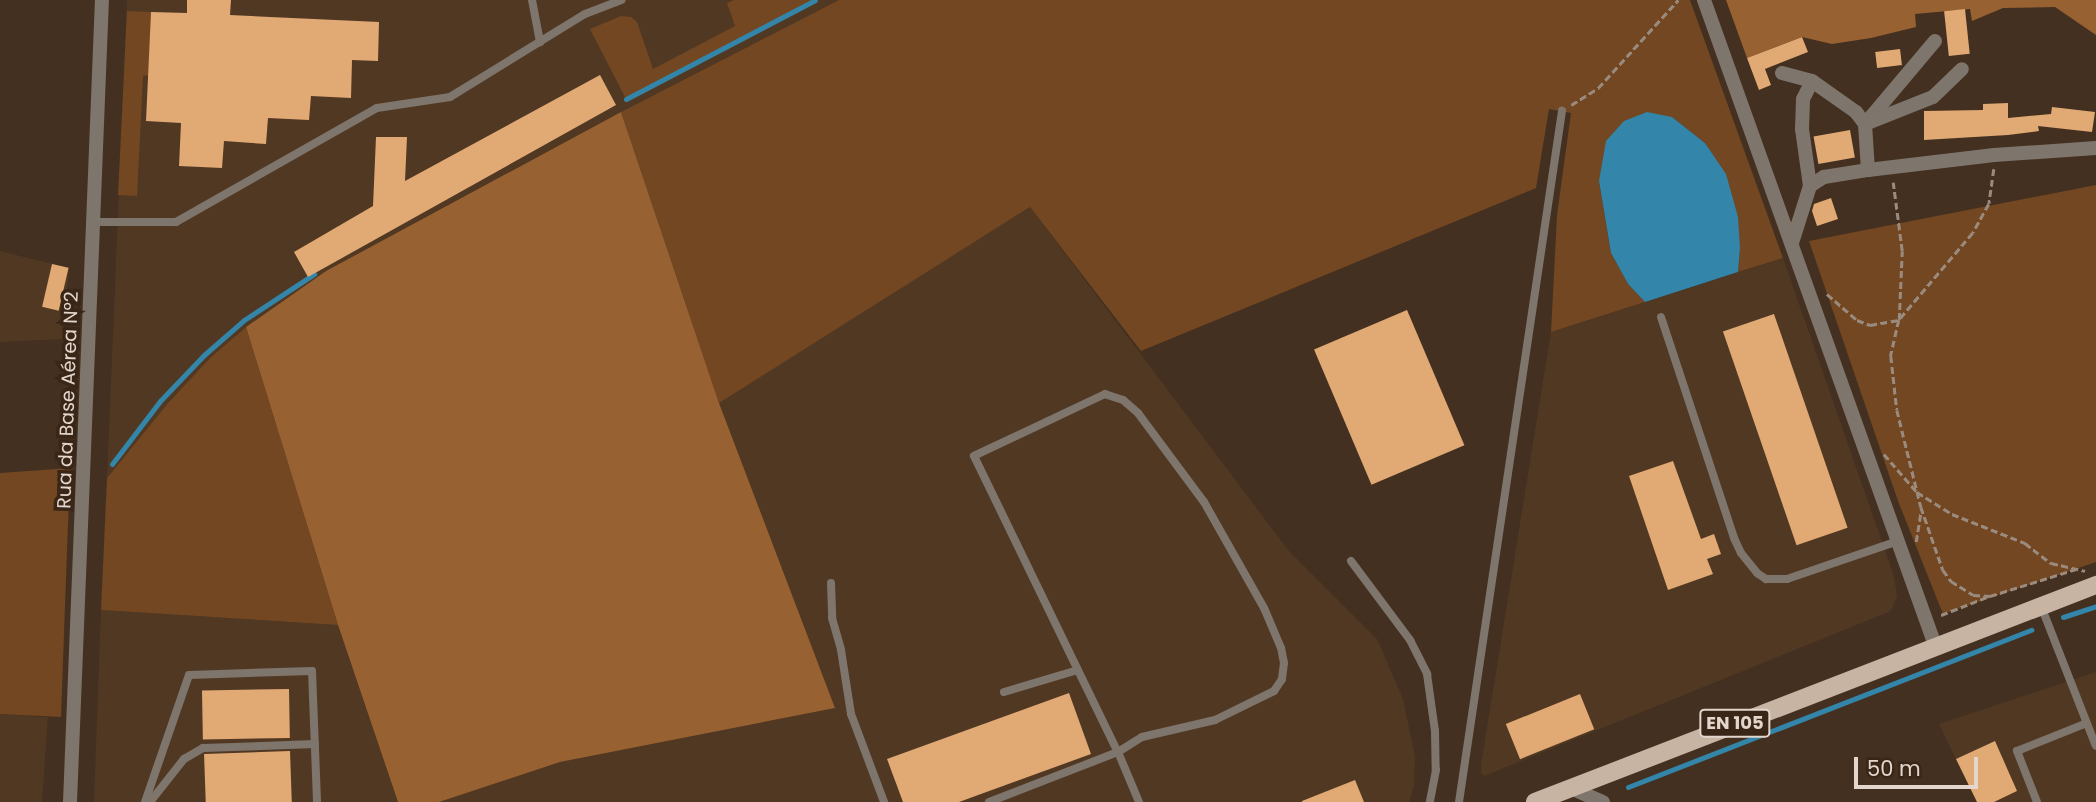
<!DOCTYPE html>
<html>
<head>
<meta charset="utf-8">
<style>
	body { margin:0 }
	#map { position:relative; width:2096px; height:802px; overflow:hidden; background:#433020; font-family:Poppins,sans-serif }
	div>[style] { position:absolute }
	.built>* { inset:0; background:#513823; transform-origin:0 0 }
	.green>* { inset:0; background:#724721 }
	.forest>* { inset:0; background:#986131 }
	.water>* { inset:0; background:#3386a9 }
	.stream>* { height:5px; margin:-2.5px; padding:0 2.5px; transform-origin:2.5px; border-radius:2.5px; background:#3386a9 }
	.building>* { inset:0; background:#e1a974; transform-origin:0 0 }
	.path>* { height:2.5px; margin-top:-1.25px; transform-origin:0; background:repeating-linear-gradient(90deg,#9b8b7f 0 7px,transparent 0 10.5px) }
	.lane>* { height:8px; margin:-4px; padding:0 4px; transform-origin:4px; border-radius:4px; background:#7e756c }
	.street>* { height:14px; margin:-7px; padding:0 7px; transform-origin:7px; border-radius:7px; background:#7e756c }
	.primary>* { height:18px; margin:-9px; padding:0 9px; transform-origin:9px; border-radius:9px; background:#c7b4a2 }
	span { translate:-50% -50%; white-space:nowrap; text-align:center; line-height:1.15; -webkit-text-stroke:7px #392617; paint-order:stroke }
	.shield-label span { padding:2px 5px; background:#392617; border:2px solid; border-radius:5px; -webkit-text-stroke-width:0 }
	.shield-label { font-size:18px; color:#e3d6cd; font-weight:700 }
	.street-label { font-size:19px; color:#e3d6cd }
	.scale { position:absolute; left:1854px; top:757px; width:124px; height:32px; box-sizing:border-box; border:4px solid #e3d6cd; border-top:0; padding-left:9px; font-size:21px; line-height:24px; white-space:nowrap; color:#e3d6cd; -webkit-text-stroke:5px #392617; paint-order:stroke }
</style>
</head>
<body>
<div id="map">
	<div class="built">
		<i style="clip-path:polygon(127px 0,839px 0,621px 112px,326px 271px,246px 327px,210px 358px,168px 403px,107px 478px)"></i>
		<i style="clip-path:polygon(1030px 207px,1288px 550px,1377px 639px,1403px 699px,1415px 757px,1414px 786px,1409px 802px,437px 802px,560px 762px,835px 708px,719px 403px)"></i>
		<i style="clip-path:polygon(0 251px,69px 268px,63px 339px,0 342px)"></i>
		<i style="clip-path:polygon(1783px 258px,1894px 576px,1897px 596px,1891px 611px,1484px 776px,1481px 773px,1481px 765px,1551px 332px)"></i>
		<i style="clip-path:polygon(101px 610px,338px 625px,398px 802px,94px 802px)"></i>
		<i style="clip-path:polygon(2096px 672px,2096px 802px,1977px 802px,1939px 724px)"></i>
		<i style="left:0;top:714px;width:48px;height:88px;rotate:4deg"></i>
	</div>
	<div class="green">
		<i style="clip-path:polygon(734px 0,815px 0,626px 99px,590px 29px,621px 16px,631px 17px,637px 22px,653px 69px,735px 26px,727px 3px)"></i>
		<i style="clip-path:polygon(839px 0,1690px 0,1783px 258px,1738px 272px,1740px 248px,1725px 174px,1705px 143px,1672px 117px,1599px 181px,1611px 253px,1628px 284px,1645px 302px,1551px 332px,1557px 215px,1571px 113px,1549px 109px,1536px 188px,1141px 351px,1030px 207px,719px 403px,621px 112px)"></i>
		<i style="clip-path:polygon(127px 11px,151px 12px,149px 75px,143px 76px,137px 196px,118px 195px)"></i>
		<i style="clip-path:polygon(2096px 185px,2096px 562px,1943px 614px,1898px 501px,1809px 241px)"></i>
		<i style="clip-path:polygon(246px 327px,338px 625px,101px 610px,107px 478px,168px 403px,210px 358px)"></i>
		<i style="clip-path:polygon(70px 468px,61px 717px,0 714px,0 473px)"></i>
	</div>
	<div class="forest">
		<i style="clip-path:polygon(1726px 0,2096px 0,2096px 35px,2055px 7px,2003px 8px,1972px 21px,1970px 9px,1915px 14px,1916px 27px,1871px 38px,1832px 44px,1802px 37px,1747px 58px)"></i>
		<i style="clip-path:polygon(621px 112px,719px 403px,835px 708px,560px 762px,439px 802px,398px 802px,338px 625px,246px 327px,326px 271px)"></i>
	</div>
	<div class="water">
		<i style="clip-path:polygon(1647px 112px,1672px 117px,1705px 143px,1726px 174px,1738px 217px,1740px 248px,1738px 272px,1645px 302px,1628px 284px,1611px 253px,1599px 181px,1606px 141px,1624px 121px)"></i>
	</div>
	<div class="stream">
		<i style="left:626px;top:99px;width:213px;rotate:-27.6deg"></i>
		<i style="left:112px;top:464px;width:79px;rotate:-52.7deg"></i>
		<i style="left:160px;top:401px;width:64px;rotate:-46.3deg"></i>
		<i style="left:204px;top:355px;width:53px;rotate:-41.2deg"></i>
		<i style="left:244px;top:320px;width:84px;rotate:-33.3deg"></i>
		<i style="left:2063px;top:617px;width:35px;rotate:-18deg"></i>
		<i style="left:1628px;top:787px;width:433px;rotate:-21.3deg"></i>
	</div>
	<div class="building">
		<i style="clip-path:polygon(187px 0,231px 0,230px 15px,379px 22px,378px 61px,352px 60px,351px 98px,311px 96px,309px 120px,268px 118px,266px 144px,224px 141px,222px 168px,179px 166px,181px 123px,146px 121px,151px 12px,187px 13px)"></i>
		<i style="left:1965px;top:9px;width:45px;height:21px;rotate:84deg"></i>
		<i style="clip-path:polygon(1802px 37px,1808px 52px,1765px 69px,1771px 85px,1759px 90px,1747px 58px)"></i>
		<i style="left:1900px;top:49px;width:16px;height:25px;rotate:83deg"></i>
		<i style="clip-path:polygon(600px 75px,616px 105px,308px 277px,294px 252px,373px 206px,376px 137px,407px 137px,405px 181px)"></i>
		<i style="clip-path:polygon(2008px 103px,2008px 118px,2051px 114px,2052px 107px,2095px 112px,2092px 132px,2038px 126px,2039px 131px,2008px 135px,1924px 140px,1924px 111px,1983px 110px,1983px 104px)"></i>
		<i style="left:1850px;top:130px;width:28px;height:37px;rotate:80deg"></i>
		<i style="clip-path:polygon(1831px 198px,1838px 219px,1817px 226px,1812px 211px,1814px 204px)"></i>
		<i style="left:52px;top:264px;width:17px;height:44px;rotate:13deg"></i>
		<i style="left:1407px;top:310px;width:147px;height:101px;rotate:67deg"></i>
		<i style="left:1774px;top:314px;width:226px;height:54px;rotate:71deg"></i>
		<i style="clip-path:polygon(1673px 461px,1701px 539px,1714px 534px,1721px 554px,1707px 559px,1713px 574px,1668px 590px,1629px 476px)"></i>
		<i style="left:289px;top:689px;width:49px;height:87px;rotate:89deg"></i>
		<i style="clip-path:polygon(1069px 693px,1091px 754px,959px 802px,903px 802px,887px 759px)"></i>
		<i style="left:1580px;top:694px;width:38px;height:80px;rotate:68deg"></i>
		<i style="clip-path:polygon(1995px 741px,2017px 791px,1994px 802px,1977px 802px,1956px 759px)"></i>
		<i style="left:290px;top:751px;width:51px;height:86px;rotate:88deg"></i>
		<i style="clip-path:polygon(1355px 780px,1364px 802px,1302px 802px,1302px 801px)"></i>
	</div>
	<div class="path">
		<i style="left:1571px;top:105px;width:32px;rotate:-32deg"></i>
		<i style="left:1598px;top:88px;width:119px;rotate:-47.7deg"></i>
		<i style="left:1994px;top:169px;width:35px;rotate:98deg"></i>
		<i style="left:1989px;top:204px;width:33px;rotate:119deg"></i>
		<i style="left:1973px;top:233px;width:114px;rotate:130.4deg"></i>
		<i style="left:1899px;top:320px;width:37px;rotate:103deg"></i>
		<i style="left:1891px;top:356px;width:54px;rotate:83.7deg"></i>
		<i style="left:1897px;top:410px;width:100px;rotate:76.1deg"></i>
		<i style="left:1921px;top:507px;width:67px;rotate:70.8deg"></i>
		<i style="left:1943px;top:570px;width:14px;rotate:54deg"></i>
		<i style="left:1951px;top:581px;width:26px;rotate:32deg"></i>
		<i style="left:1973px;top:595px;width:17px;rotate:3deg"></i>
		<i style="left:1990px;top:596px;width:90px;rotate:-17.4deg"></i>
		<i style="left:1827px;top:294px;width:40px;rotate:41deg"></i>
		<i style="left:1857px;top:320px;width:14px;rotate:21deg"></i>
		<i style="left:1870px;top:325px;width:29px;rotate:-10deg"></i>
		<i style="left:1899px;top:320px;width:69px;rotate:-87.5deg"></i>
		<i style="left:1902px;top:251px;width:69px;rotate:-97.5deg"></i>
		<i style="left:1884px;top:454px;width:50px;rotate:49deg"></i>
		<i style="left:1917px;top:492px;width:41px;rotate:32.2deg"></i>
		<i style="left:1952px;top:514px;width:79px;rotate:21.7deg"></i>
		<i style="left:2025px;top:543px;width:33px;rotate:38deg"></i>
		<i style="left:2051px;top:563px;width:35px;rotate:13deg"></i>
		<i style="left:1916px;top:542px;width:32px;rotate:-81deg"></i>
		<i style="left:1941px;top:615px;width:49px;rotate:-21.4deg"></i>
	</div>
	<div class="lane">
		<i style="left:532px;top:0;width:43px;rotate:79.2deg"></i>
		<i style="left:94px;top:222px;width:82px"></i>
		<i style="left:176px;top:222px;width:231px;rotate:-29.6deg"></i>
		<i style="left:377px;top:108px;width:74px;rotate:-8.6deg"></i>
		<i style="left:450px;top:97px;width:158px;rotate:-31.6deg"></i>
		<i style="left:585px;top:14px;width:39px;rotate:-21deg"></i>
		<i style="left:1661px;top:317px;width:233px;rotate:71.7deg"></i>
		<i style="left:1734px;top:538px;width:17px;rotate:65deg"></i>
		<i style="left:1741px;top:553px;width:26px;rotate:51deg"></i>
		<i style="left:1757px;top:573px;width:11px;rotate:34deg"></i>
		<i style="left:1766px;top:579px;width:21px"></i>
		<i style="left:1787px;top:579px;width:117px;rotate:-18.9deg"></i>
		<i style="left:1351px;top:561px;width:99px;rotate:53.2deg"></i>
		<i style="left:1410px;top:640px;width:38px;rotate:63deg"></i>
		<i style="left:1427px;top:674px;width:58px;rotate:82deg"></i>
		<i style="left:1435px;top:731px;width:39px;rotate:89deg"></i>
		<i style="left:1436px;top:770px;width:33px;rotate:101deg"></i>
		<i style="left:831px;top:583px;width:35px;rotate:88deg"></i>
		<i style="left:832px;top:618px;width:33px;rotate:74deg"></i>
		<i style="left:841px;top:650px;width:65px;rotate:81.1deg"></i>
		<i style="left:851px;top:714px;width:94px;rotate:69.4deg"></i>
		<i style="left:2041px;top:606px;width:150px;rotate:68.6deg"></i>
		<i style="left:1004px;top:692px;width:77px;rotate:-16.6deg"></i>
		<i style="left:145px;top:802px;width:134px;rotate:-70.9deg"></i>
		<i style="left:189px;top:675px;width:123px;rotate:-1.9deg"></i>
		<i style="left:312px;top:671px;width:131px;rotate:87.8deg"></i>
		<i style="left:150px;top:802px;width:55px;rotate:-51.7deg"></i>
		<i style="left:184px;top:759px;width:22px;rotate:-30deg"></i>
		<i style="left:203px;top:748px;width:112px;rotate:-2deg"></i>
		<i style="left:989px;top:802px;width:138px;rotate:-21.2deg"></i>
		<i style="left:1118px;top:752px;width:28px;rotate:-32deg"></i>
		<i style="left:1142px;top:737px;width:75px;rotate:-13.1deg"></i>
		<i style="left:1215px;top:720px;width:66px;rotate:-26.2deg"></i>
		<i style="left:1274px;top:691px;width:14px;rotate:-56deg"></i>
		<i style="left:1282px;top:679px;width:16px;rotate:-83deg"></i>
		<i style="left:1284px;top:663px;width:15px;rotate:-101deg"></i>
		<i style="left:1281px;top:648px;width:43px;rotate:-113deg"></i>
		<i style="left:1264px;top:608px;width:122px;rotate:-119.5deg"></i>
		<i style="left:1204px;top:502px;width:111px;rotate:-126.6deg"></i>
		<i style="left:1138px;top:413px;width:20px;rotate:-139deg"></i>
		<i style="left:1123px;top:400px;width:19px;rotate:-162deg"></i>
		<i style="left:1105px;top:394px;width:145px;rotate:154.7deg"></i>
		<i style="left:974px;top:456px;width:329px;rotate:64.1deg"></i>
		<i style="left:1118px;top:752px;width:54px;rotate:67.2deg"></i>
		<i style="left:1459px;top:802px;width:699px;rotate:-81.52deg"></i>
		<i style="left:2037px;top:802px;width:55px;rotate:-111.4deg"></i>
		<i style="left:2017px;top:751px;width:75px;rotate:-21.8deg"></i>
	</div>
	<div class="street">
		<i style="left:1704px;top:0;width:685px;rotate:70.3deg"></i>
		<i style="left:1935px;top:41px;width:109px;rotate:130.1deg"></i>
		<i style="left:1865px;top:124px;width:46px;rotate:86.3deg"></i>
		<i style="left:1868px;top:170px;width:127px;rotate:-6.8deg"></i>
		<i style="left:1994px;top:155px;width:102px;rotate:-3.9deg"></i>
		<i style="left:1782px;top:73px;width:31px;rotate:15deg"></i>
		<i style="left:1812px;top:81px;width:54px;rotate:35.2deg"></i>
		<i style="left:1856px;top:112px;width:15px;rotate:53deg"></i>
		<i style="left:1865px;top:124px;width:73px;rotate:-21.7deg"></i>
		<i style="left:1933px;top:97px;width:40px;rotate:-44deg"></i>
		<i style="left:1810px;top:186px;width:17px;rotate:-33deg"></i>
		<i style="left:1824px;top:177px;width:45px;rotate:-9deg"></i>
		<i style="left:1792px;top:243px;width:60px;rotate:-72.5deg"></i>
		<i style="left:1810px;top:186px;width:58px;rotate:-98deg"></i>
		<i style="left:1802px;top:129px;width:30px;rotate:-88deg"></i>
		<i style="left:1803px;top:99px;width:20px;rotate:-63deg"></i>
		<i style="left:1571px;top:788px;width:35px;rotate:24deg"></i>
		<i style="left:70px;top:802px;width:803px;rotate:-87.72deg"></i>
	</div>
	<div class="primary">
		<i style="left:1535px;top:802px;width:602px;rotate:-21.15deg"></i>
	</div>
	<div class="shield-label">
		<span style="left:1735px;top:723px">EN 105</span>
	</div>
	<div class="street-label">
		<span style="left:68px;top:400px;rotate:-88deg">Rua da Base Aérea Nº2</span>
	</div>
	<div class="scale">50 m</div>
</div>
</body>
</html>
